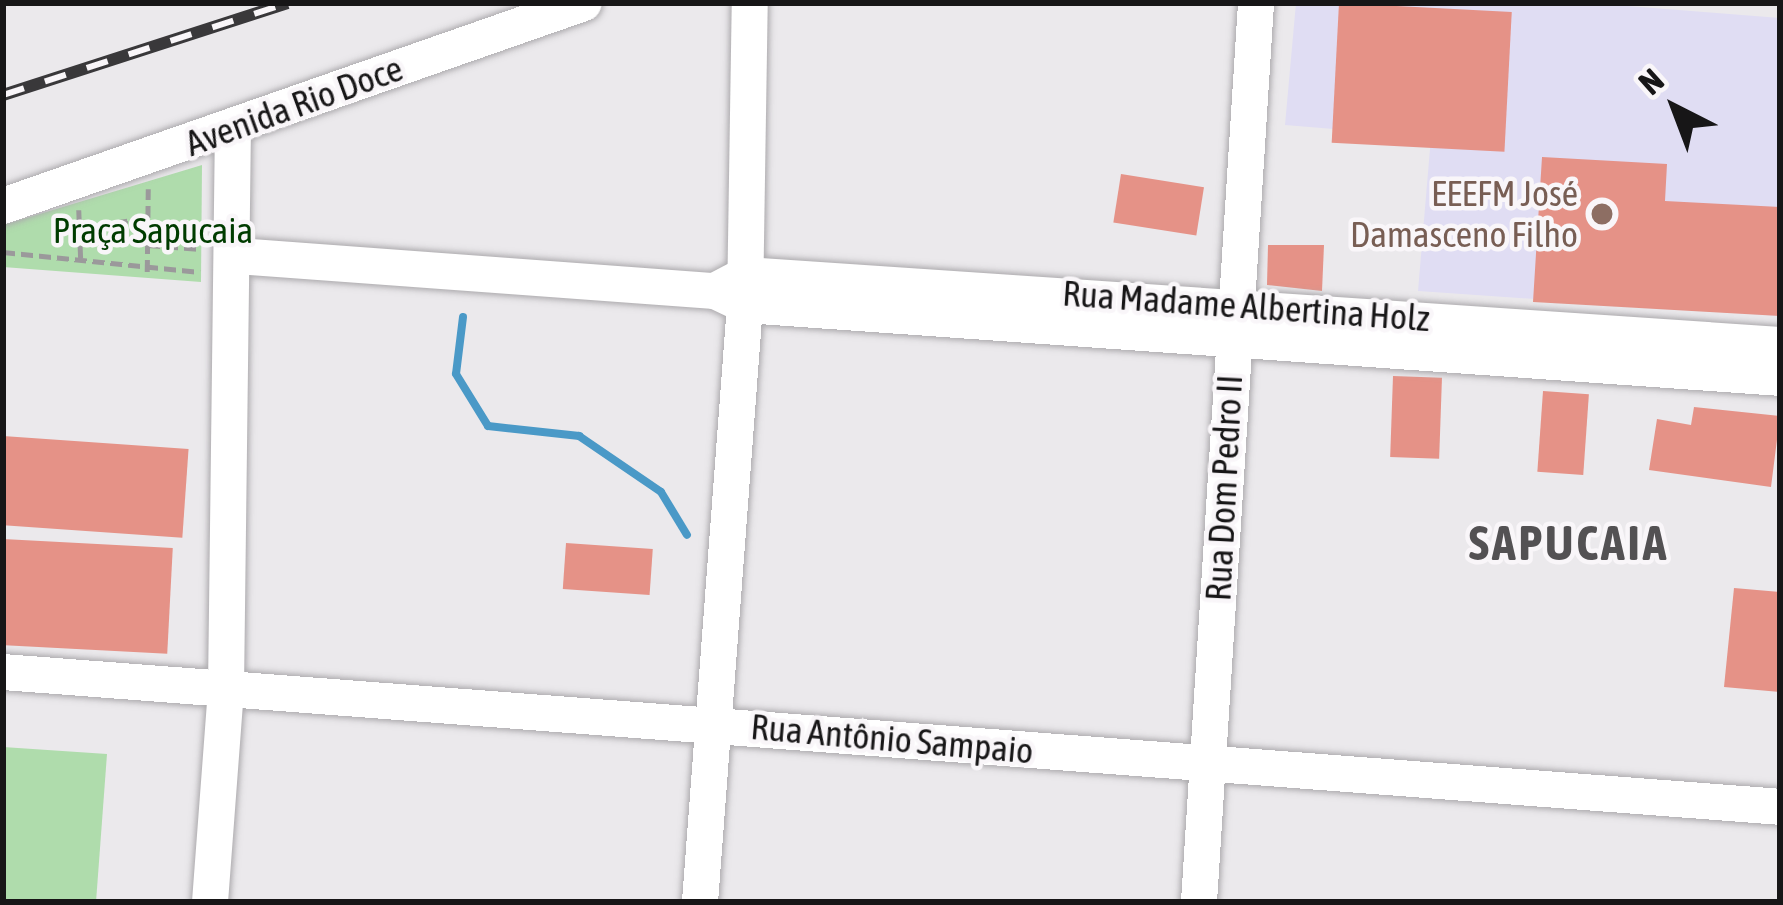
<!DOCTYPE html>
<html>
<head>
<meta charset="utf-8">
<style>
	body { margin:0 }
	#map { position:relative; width:1783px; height:905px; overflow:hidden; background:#ebe9ec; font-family:"Asap Condensed",sans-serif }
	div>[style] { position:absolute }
	.education>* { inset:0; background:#e0ddf3 }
	.green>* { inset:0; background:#afdcac }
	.stream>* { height:8px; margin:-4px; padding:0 4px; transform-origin:4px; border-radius:4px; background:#4a99c7 }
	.building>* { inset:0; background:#e59287; transform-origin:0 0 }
	.path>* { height:4.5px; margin-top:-2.25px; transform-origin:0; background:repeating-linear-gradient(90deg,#9b999b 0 12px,transparent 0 18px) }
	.roads { filter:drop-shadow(0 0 3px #acaaad) drop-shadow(0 0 3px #acaaad) }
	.minor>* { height:36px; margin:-18px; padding:0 18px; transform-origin:18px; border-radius:18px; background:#fff }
	.rail>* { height:12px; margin-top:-6px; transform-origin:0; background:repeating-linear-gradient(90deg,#f9f6f9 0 22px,#39383a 0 44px); box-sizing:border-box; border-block:3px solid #39383a }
	.dots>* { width:33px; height:33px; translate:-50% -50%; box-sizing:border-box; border:6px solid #f9f6f9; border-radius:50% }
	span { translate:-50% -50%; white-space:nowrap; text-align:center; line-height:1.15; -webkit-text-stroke:9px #f9f6f9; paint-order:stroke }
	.street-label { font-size:36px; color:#171617 }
	.education-label { font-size:36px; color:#785e54 }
	.right { translate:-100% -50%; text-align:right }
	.park-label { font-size:36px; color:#003c00 }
	.district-label { font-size:48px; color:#535153; font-weight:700; letter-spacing:3px }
	.frame { position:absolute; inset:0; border:6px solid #171617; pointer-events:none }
	.north { position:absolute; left:1615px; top:48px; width:120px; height:120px; -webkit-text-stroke:9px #f9f6f9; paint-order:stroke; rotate:318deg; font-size:33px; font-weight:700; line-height:48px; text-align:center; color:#171617 }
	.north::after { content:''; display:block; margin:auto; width:42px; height:54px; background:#171617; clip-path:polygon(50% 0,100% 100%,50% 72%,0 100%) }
</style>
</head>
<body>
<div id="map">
	<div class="education">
		<i style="clip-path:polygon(1296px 3px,1590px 3px,1780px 18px,1780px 316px,1418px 291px,1431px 137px,1285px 125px)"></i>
	</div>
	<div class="green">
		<i style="clip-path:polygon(202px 165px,201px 282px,3px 267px,3px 225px)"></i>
		<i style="clip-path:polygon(3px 747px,107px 754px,96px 902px,3px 902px)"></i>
	</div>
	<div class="stream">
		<i style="left:463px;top:317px;width:57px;rotate:97deg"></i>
		<i style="left:456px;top:374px;width:61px;rotate:58.4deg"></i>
		<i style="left:488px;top:426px;width:92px;rotate:6.3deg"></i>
		<i style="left:579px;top:436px;width:99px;rotate:34.3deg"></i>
		<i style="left:661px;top:492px;width:50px;rotate:58.8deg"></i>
	</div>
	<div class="building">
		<i style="left:1339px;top:3px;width:173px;height:140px;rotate:3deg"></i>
		<i style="clip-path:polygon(1542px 157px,1667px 164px,1665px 201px,1780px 207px,1780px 316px,1533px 302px)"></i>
		<i style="left:1121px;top:174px;width:84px;height:49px;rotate:9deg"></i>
		<i style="clip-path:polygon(1268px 245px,1324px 245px,1322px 291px,1267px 285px)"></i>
		<i style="left:1393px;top:376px;width:49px;height:81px;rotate:2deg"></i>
		<i style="left:1543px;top:391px;width:46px;height:81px;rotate:4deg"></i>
		<i style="clip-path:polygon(1694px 407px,1780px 416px,1771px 487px,1649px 470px,1657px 419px,1691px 425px)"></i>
		<i style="left:3px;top:436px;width:186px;height:89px;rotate:4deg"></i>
		<i style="left:3px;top:539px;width:170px;height:106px;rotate:3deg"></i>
		<i style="left:566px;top:543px;width:87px;height:46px;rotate:4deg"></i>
		<i style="clip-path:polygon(1734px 588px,1780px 592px,1780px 692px,1724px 687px)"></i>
	</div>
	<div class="path">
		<i style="left:79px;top:210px;width:53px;rotate:87.8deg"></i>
		<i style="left:80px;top:228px;width:66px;rotate:-8.7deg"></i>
		<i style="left:148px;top:245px;width:53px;rotate:4.3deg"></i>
		<i style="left:3px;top:252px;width:198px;rotate:5.8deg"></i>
		<i style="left:147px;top:272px;width:83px;rotate:-89.3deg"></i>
	</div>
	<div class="roads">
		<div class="minor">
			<i style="left:3px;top:206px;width:615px;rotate:-19.26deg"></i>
			<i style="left:237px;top:256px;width:479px;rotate:4.2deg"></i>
			<i style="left:715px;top:291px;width:33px;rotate:25deg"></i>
			<i style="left:745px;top:305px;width:1038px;rotate:4.03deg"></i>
			<i style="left:715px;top:291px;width:34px;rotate:-28deg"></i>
			<i style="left:745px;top:275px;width:1037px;rotate:3.87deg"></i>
			<i style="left:3px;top:672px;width:1782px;rotate:4.34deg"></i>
			<i style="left:210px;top:902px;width:214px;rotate:-85.7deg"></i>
			<i style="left:226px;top:689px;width:561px;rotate:-89.29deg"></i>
			<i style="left:700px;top:902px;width:599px;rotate:-85.69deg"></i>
			<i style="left:745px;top:305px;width:302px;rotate:-89.1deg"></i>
			<i style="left:1199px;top:902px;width:901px;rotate:-86.37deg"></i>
		</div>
	</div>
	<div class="rail">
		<i style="left:3px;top:95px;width:299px;rotate:-17.9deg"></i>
	</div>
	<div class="dots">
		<i style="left:1602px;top:214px;background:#8d6e63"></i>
	</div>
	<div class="street-label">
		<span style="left:294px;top:106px;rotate:-20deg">Avenida Rio Doce</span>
		<span style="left:1246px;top:306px;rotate:4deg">Rua Madame Albertina Holz</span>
		<span style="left:1224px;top:488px;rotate:-87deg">Rua Dom Pedro II</span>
		<span style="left:892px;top:739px;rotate:5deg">Rua Antônio Sampaio</span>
	</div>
	<div class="education-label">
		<span class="right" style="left:1578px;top:214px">EEEFM José<br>Damasceno Filho</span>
	</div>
	<div class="park-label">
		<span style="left:153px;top:231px">Praça Sapucaia</span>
	</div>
	<div class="district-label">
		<span style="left:1569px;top:543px">SAPUCAIA</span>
	</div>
	<div class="frame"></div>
	<div class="north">N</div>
</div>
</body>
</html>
